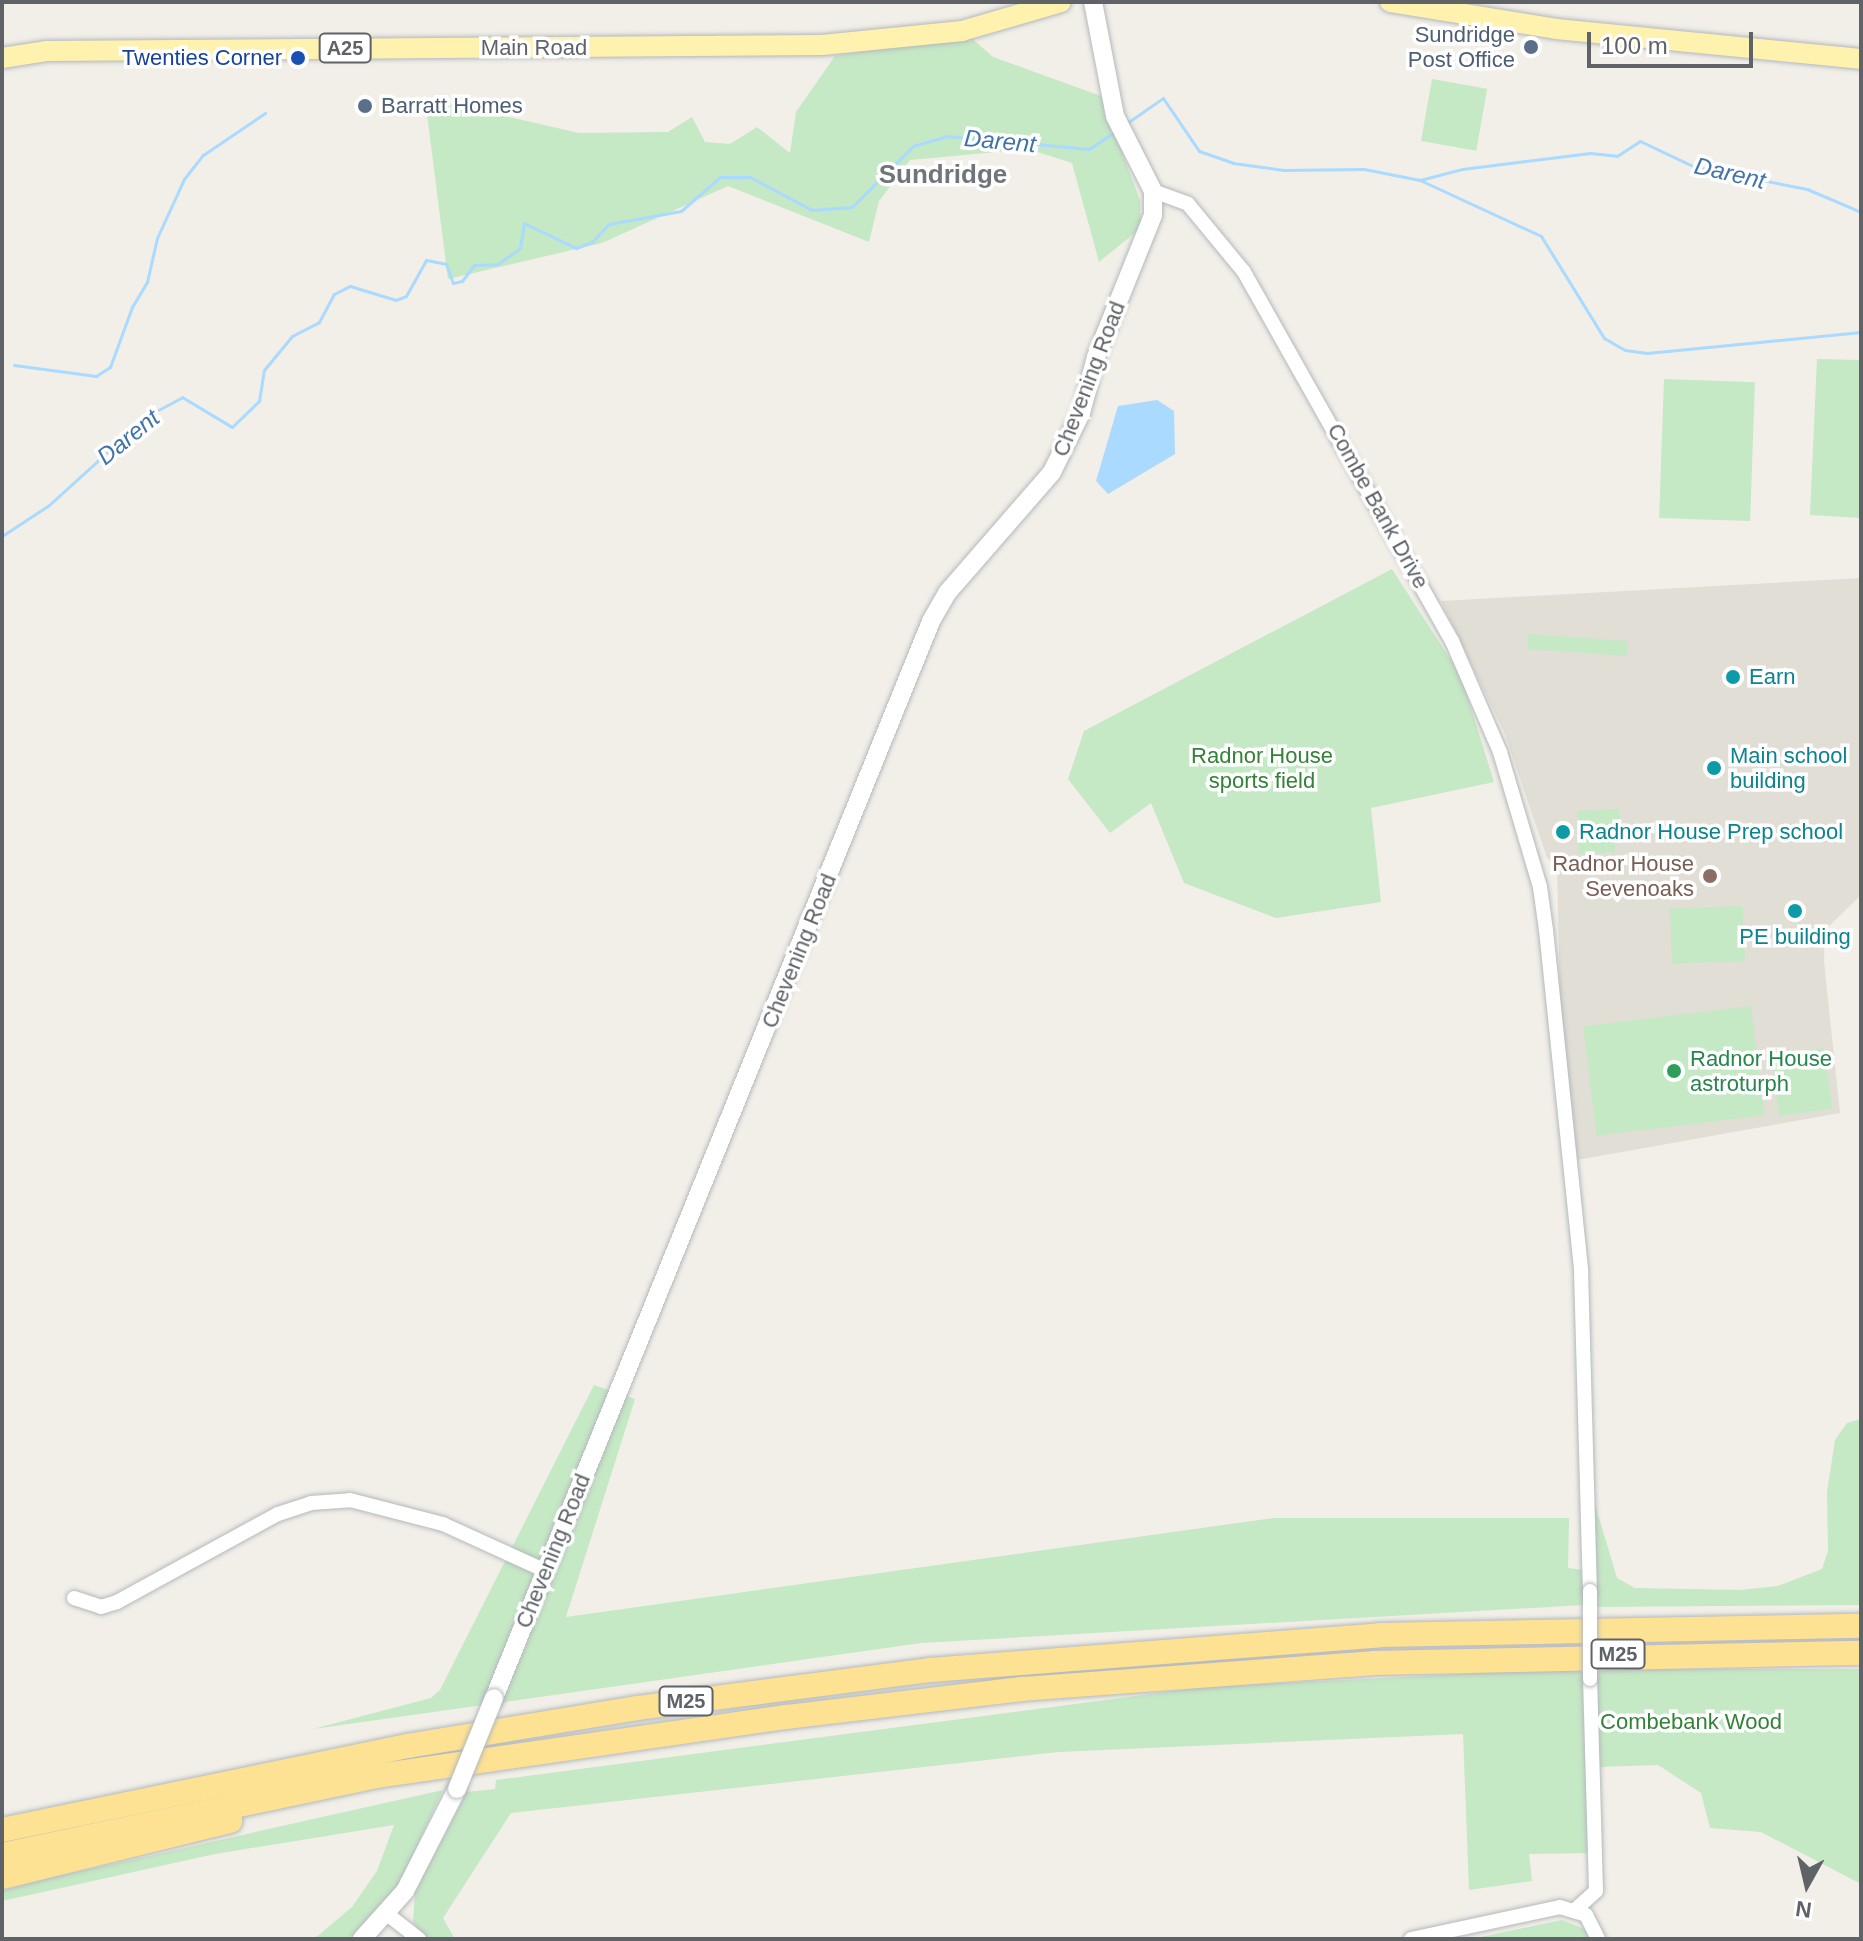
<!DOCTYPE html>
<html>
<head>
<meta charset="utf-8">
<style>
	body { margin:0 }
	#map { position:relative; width:1863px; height:1941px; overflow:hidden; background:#f1efe8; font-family:Helvetica,sans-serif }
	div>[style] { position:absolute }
	.education>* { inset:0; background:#e1ded6 }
	.green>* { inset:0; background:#c5e8c5; transform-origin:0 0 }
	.water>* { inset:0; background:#aadaff }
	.stream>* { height:3px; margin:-1.5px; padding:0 1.5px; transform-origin:1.5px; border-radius:1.5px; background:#aadaff }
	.roads { filter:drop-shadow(0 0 2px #b5b8bc) drop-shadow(0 0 2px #b5b8bc) }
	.street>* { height:14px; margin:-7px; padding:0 7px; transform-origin:7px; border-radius:7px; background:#fff }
	.secondary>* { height:18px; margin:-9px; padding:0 9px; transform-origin:9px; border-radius:9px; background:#fff }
	.primary>* { height:20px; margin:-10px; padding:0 10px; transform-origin:10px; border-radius:10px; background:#fff2af }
	.highway>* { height:24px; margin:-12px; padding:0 12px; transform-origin:12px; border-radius:12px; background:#fde293 }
	.bridges { filter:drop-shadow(0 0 2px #b5b8bc) drop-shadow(0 0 2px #b5b8bc) }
	.street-bridge>* { height:14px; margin:-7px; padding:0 7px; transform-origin:7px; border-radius:7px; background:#fff }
	.secondary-bridge>* { height:18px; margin:-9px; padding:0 9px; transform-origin:9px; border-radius:9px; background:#fff }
	.dots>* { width:22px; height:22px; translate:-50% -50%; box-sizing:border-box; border:4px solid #fff; border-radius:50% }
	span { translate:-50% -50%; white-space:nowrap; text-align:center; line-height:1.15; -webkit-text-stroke:7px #fff; paint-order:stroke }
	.shield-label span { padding:2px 6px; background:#fff; border:2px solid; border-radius:6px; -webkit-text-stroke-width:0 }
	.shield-label { font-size:20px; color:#5f6368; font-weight:700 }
	.service-label { font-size:22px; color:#4e5e75 }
	.right { translate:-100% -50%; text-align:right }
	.left { translate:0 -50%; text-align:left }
	.street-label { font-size:22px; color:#5f6368 }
	.transit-label { font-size:22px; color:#164399 }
	.culture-label { font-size:22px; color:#0d838f }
	.park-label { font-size:22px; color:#348238 }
	.education-label { font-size:22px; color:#785e54 }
	.leisure-label { font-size:22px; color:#27864d }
	.water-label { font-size:24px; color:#4174aa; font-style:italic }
	.quarter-label { font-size:26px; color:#70757a; font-weight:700 }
	.frame { position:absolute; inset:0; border:4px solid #5f6368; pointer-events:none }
	.north { position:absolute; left:1767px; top:1845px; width:80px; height:80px; -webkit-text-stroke:6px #fff; paint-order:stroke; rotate:188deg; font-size:22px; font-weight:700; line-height:32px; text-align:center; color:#5f6368 }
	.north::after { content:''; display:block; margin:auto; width:28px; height:36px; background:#5f6368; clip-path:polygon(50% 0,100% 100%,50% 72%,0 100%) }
	.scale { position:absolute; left:1587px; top:32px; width:166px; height:36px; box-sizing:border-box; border:4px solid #5f6368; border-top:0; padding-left:10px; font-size:24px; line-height:28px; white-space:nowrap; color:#5f6368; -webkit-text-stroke:6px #fff; paint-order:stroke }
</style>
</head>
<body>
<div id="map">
	<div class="education">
		<i style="clip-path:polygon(1861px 578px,1861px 895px,1825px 930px,1824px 961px,1840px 1113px,1577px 1160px,1560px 998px,1557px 866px,1547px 858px,1505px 734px,1441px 601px)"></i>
	</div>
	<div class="green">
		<i style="clip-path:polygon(968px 35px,993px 57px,1101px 96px,1140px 200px,1141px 228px,1099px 262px,1072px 163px,1028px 149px,910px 160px,879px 201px,869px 242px,728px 186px,602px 243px,448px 279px,425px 98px,579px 133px,668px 132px,692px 117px,705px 142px,730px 144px,757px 127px,790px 153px,796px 112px,835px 56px)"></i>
		<i style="left:1432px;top:79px;width:56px;height:63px;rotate:10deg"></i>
		<i style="clip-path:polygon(1817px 359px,1861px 360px,1861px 518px,1810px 515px)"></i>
		<i style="left:1664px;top:379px;width:91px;height:139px;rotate:2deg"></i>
		<i style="clip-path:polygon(1392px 569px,1461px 676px,1494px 782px,1371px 808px,1381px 902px,1276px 918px,1184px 883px,1151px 803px,1110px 833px,1068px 779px,1084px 731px)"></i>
		<i style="left:1628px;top:641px;width:15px;height:100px;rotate:94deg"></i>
		<i style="clip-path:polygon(1619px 809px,1621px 834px,1614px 835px,1615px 852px,1579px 854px,1577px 811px)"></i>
		<i style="left:1743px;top:906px;width:55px;height:73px;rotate:88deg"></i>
		<i style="left:1751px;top:1006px;width:110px;height:169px;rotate:83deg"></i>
		<i style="left:1824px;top:1048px;width:61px;height:54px;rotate:82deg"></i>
		<i style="clip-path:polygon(594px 1385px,635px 1399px,566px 1617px,1273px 1518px,1569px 1518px,1568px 1568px,1584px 1570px,1583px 1605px,921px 1643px,313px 1729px,431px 1698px,440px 1690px)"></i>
		<i style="clip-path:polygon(1861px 1419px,1861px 1605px,1595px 1607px,1594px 1501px,1617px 1578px,1635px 1588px,1740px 1590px,1778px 1586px,1822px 1569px,1828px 1551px,1827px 1492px,1835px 1440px,1847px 1423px)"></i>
		<i style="clip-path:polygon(1582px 1668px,1589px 1853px,1529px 1854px,1532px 1881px,1469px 1890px,1463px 1734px,1058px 1752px,511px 1813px,443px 1918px,455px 1939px,427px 1939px,413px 1923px,415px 1892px,467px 1792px,495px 1789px,496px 1780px,1205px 1687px)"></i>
		<i style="clip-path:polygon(1597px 1669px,1861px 1669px,1861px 1884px,1761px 1832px,1710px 1828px,1701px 1793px,1658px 1765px,1598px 1767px)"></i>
		<i style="clip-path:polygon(443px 1790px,399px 1885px,349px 1939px,314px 1939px,352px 1907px,377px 1871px,394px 1825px,215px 1854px,2px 1901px,2px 1891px,46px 1879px)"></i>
		<i style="clip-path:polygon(1562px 1920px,1589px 1931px,1588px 1939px,1471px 1939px)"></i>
	</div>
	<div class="water">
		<i style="clip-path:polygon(1157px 400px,1174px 411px,1175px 454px,1108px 494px,1096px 481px,1118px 406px)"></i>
	</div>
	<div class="stream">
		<i style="left:1127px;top:123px;width:44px;rotate:-34.8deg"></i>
		<i style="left:1163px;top:98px;width:64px;rotate:55.8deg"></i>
		<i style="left:1199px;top:151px;width:36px;rotate:19deg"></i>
		<i style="left:1233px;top:163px;width:51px;rotate:7.8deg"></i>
		<i style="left:1284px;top:170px;width:80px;rotate:-0.7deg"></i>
		<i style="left:1364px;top:169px;width:57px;rotate:11.1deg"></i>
		<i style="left:1420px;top:180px;width:43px;rotate:-14.7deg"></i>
		<i style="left:1462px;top:169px;width:129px;rotate:-7.1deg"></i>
		<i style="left:1590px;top:153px;width:27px;rotate:6deg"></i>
		<i style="left:1617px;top:156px;width:27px;rotate:-33deg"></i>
		<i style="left:1640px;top:141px;width:61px;rotate:25.3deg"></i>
		<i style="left:1695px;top:167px;width:114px;rotate:11.1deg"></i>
		<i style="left:1807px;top:189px;width:59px;rotate:23.1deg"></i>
		<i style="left:1422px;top:181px;width:131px;rotate:24.8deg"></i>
		<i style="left:1541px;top:236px;width:120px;rotate:58.3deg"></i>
		<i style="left:1604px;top:338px;width:24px;rotate:30deg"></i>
		<i style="left:1625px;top:350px;width:22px;rotate:8deg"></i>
		<i style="left:1647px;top:353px;width:215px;rotate:-5.6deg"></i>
		<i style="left:14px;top:365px;width:83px;rotate:7.6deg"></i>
		<i style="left:96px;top:376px;width:17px;rotate:-33deg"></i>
		<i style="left:110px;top:367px;width:64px;rotate:-69.9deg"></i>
		<i style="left:132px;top:307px;width:29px;rotate:-59deg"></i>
		<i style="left:147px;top:282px;width:45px;rotate:-77.2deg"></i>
		<i style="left:157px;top:238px;width:65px;rotate:-65.4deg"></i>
		<i style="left:184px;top:179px;width:31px;rotate:-52deg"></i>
		<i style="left:203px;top:155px;width:75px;rotate:-34.1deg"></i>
		<i style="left:2px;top:536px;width:56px;rotate:-33.4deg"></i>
		<i style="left:49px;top:505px;width:132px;rotate:-42.2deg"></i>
		<i style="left:147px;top:416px;width:40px;rotate:-28deg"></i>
		<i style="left:182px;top:397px;width:58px;rotate:31deg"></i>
		<i style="left:232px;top:427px;width:37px;rotate:-44deg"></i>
		<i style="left:259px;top:401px;width:31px;rotate:-81deg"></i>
		<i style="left:264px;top:370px;width:44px;rotate:-50.5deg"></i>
		<i style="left:292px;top:336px;width:30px;rotate:-27deg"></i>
		<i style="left:319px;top:322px;width:32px;rotate:-62deg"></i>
		<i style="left:334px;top:294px;width:18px;rotate:-27deg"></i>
		<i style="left:350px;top:286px;width:48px;rotate:16.9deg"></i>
		<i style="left:396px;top:300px;width:11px;rotate:-22deg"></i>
		<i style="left:406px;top:296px;width:41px;rotate:-60.9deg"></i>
		<i style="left:426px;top:260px;width:20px;rotate:11deg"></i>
		<i style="left:446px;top:264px;width:20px;rotate:70deg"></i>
		<i style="left:453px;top:283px;width:9px;rotate:-13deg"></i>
		<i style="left:462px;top:281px;width:20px;rotate:-53deg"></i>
		<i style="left:474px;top:265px;width:24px;rotate:-2deg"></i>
		<i style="left:498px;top:264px;width:27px;rotate:-36deg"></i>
		<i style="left:520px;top:248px;width:25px;rotate:-81deg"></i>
		<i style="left:524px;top:223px;width:58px;rotate:25.7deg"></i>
		<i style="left:576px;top:248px;width:17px;rotate:-21deg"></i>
		<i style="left:592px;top:242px;width:25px;rotate:-47deg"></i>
		<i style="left:609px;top:224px;width:73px;rotate:-10.2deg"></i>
		<i style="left:681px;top:211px;width:52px;rotate:-41.1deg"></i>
		<i style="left:720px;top:177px;width:30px"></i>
		<i style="left:750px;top:177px;width:70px;rotate:28deg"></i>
		<i style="left:812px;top:210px;width:40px;rotate:-4.3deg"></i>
		<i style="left:852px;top:207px;width:86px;rotate:-45deg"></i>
		<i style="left:913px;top:146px;width:35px;rotate:-16deg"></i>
		<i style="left:947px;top:136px;width:143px;rotate:5.2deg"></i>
		<i style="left:1089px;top:149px;width:30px;rotate:-34deg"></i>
	</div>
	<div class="roads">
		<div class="street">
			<i style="left:1153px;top:191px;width:37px;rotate:20deg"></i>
			<i style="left:1188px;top:204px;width:88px;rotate:50.5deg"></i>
			<i style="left:1244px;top:272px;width:424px;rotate:60.6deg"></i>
			<i style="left:1452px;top:641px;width:121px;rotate:66.6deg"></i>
			<i style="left:1500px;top:752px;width:141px;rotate:73.5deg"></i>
			<i style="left:1540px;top:887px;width:43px;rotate:82.1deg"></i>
			<i style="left:1546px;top:930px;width:343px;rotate:84.1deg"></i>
			<i style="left:1581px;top:1271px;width:320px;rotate:88.4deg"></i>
			<i style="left:74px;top:1598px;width:28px;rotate:18deg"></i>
			<i style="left:101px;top:1607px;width:17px;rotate:-17deg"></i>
			<i style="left:117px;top:1602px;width:183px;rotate:-28.7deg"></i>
			<i style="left:278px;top:1514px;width:35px;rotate:-18deg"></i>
			<i style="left:311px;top:1503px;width:39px;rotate:-4deg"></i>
			<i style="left:350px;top:1500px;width:96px;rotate:14.5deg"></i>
			<i style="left:443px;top:1524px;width:111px;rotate:24.5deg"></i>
			<i style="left:1576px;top:1909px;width:27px;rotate:-42deg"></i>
			<i style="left:1596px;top:1891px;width:212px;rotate:-91.6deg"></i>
			<i style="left:387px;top:1914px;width:41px;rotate:38deg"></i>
			<i style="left:1411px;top:1939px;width:152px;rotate:-12.1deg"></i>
			<i style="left:1560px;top:1907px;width:27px;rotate:17deg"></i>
			<i style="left:1586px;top:1915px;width:27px;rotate:63deg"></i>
		</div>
		<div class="secondary">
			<i style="left:494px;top:1698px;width:1162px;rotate:-67.91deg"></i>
			<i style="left:931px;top:621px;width:32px;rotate:-60deg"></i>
			<i style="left:947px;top:593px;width:160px;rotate:-49deg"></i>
			<i style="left:1052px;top:472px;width:66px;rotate:-63.8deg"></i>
			<i style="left:1081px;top:413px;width:58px;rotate:-75deg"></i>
			<i style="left:1096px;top:357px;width:153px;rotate:-68.1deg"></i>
			<i style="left:1153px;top:215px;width:24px;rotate:-90deg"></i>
			<i style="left:1153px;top:191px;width:84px;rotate:-116.9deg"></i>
			<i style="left:1115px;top:116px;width:116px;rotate:-100.9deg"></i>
			<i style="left:362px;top:1939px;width:64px;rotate:-48.1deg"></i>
			<i style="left:405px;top:1891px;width:114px;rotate:-63deg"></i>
		</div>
		<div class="primary">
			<i style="left:1390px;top:2px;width:168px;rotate:9.2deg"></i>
			<i style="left:1556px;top:29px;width:306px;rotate:5.6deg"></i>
			<i style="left:2px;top:58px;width:46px;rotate:-8.8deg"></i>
			<i style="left:47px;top:51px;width:775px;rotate:-0.44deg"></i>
			<i style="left:822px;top:45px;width:141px;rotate:-5.7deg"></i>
			<i style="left:962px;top:31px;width:103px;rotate:-16.3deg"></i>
		</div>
		<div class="highway">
			<i style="left:2px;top:1830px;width:415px;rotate:-11.7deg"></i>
			<i style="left:408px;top:1746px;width:232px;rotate:-9.4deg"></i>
			<i style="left:637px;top:1708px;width:294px;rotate:-7.4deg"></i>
			<i style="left:929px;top:1670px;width:451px;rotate:-4.4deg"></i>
			<i style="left:1379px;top:1635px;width:482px;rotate:-1.1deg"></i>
			<i style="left:2px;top:1855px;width:383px;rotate:-11.9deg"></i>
			<i style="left:377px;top:1776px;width:414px;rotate:-8.2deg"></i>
			<i style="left:787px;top:1717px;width:237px;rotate:-6.8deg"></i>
			<i style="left:1022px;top:1689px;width:353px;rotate:-4.2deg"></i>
			<i style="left:1374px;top:1663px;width:487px;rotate:-1.2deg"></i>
			<i style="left:2px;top:1877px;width:235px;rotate:-13.8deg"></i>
		</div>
	</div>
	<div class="bridges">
		<div class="street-bridge">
			<i style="left:1590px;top:1591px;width:88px;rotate:90deg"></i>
		</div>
		<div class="secondary-bridge">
			<i style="left:457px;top:1789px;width:98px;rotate:-67.9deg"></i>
		</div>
	</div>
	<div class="dots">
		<i style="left:1531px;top:47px;background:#5c6f8a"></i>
		<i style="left:298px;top:58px;background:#1a4fb4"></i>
		<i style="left:365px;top:106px;background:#5c6f8a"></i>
		<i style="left:1733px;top:677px;background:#0f9aa8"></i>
		<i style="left:1714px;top:768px;background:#0f9aa8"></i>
		<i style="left:1563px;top:832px;background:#0f9aa8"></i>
		<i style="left:1710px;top:876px;background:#8d6e63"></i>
		<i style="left:1795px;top:911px;background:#0f9aa8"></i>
		<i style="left:1674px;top:1071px;background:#2e9e5b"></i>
	</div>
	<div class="shield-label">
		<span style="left:345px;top:48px">A25</span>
		<span style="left:1618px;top:1654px">M25</span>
		<span style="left:686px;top:1701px">M25</span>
	</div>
	<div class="service-label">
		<span class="right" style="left:1515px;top:47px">Sundridge<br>Post Office</span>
		<span class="left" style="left:381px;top:106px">Barratt Homes</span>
	</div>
	<div class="street-label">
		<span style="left:534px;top:48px">Main Road</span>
		<span style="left:1089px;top:379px;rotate:-69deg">Chevening Road</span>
		<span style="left:1378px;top:506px;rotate:61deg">Combe Bank Drive</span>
		<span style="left:799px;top:951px;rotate:-68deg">Chevening Road</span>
		<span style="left:553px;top:1551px;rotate:-68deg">Chevening Road</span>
	</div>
	<div class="transit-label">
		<span class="right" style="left:282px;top:58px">Twenties Corner</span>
	</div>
	<div class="culture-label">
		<span class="left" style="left:1749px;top:677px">Earn</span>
		<span class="left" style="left:1730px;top:768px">Main school<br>building</span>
		<span class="left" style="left:1579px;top:832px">Radnor House Prep school</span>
		<span style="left:1795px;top:937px">PE building</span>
	</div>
	<div class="park-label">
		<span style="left:1262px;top:768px">Radnor House<br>sports field</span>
		<span style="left:1691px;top:1722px">Combebank Wood</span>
	</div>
	<div class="education-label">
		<span class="right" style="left:1694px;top:876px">Radnor House<br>Sevenoaks</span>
	</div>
	<div class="leisure-label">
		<span class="left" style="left:1690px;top:1071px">Radnor House<br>astroturph</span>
	</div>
	<div class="water-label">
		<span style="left:1000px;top:141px;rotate:5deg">Darent</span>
		<span style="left:1730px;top:173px;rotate:13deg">Darent</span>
		<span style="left:128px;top:437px;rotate:-39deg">Darent</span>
	</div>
	<div class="quarter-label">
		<span style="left:943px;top:175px">Sundridge</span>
	</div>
	<div class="frame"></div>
	<div class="north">N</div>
	<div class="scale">100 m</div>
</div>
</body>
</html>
